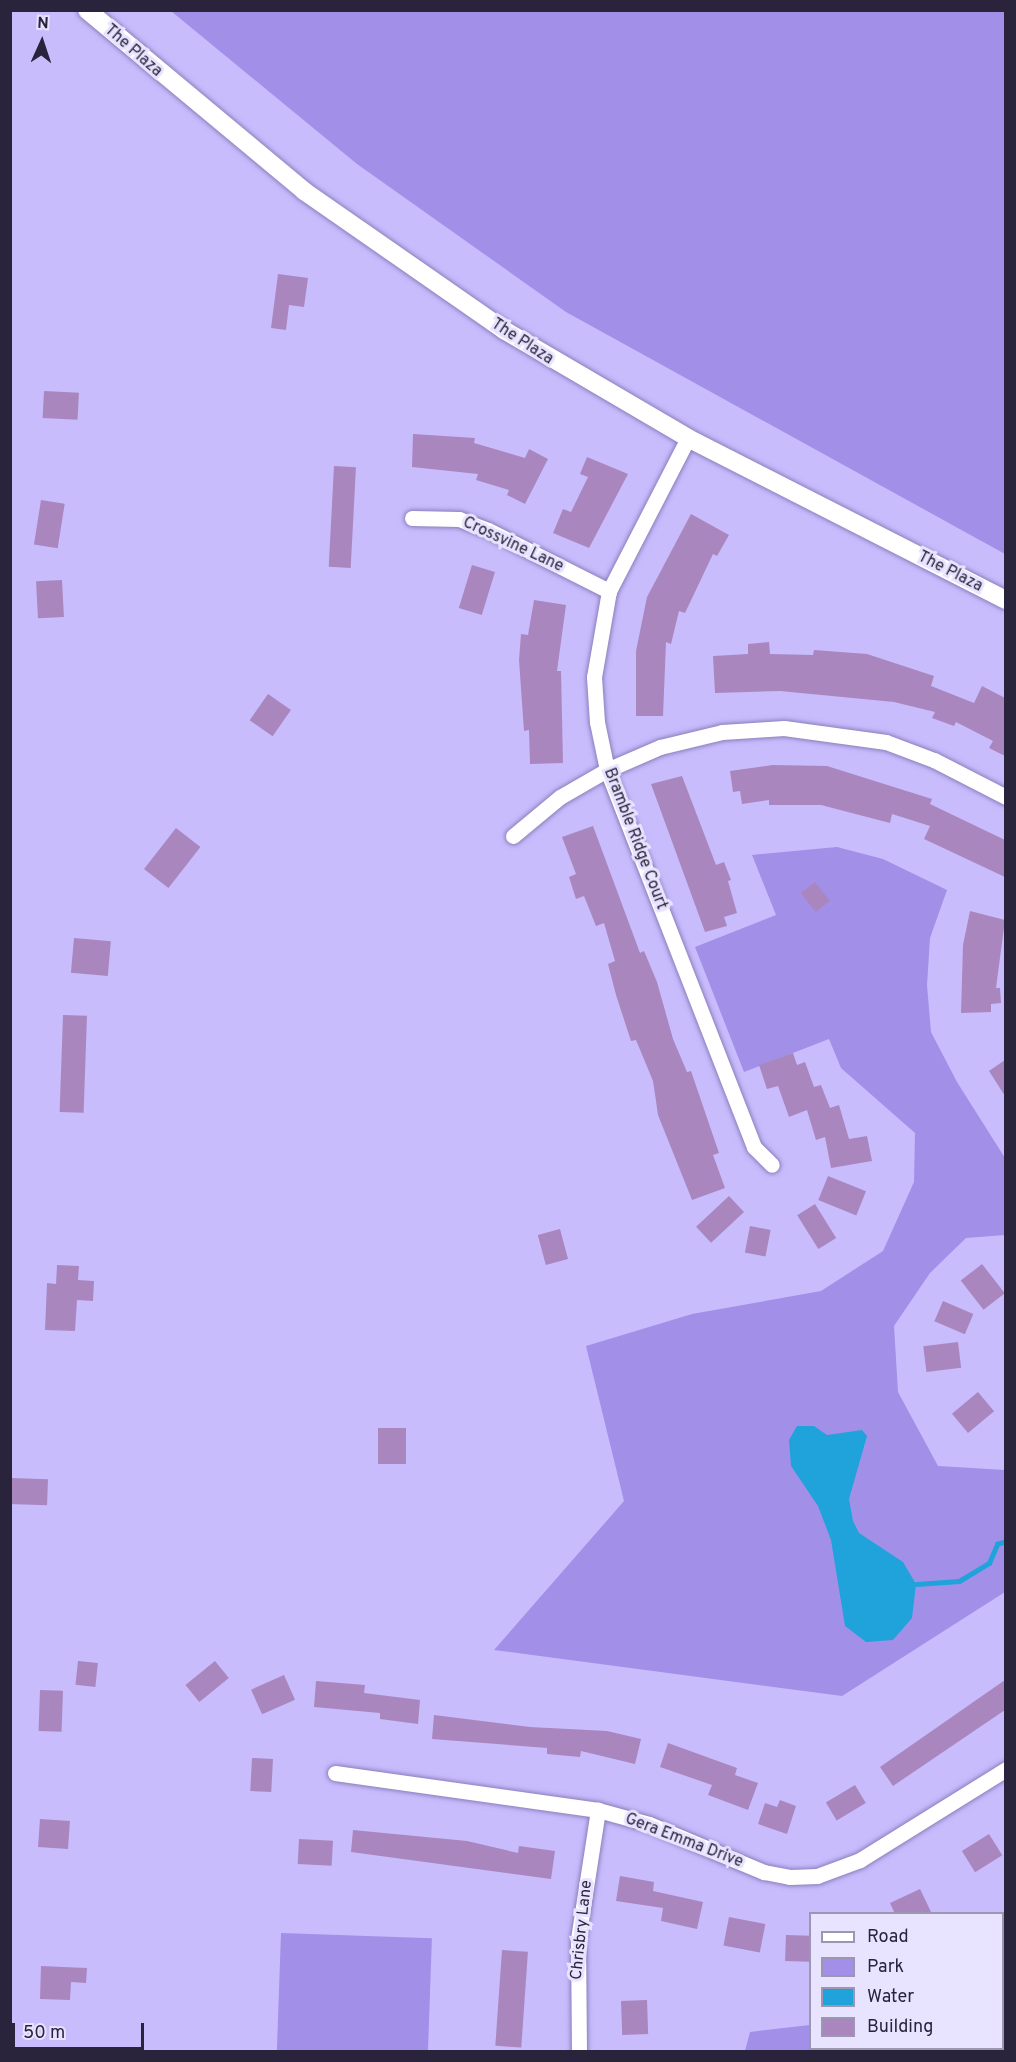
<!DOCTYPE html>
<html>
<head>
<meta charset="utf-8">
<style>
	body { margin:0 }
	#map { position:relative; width:1016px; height:2062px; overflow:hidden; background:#c8bcfd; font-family:Overpass,sans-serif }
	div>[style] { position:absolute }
	.green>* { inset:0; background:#a28fe8; transform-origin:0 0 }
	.water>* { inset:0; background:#20a3da }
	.stream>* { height:5px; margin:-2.5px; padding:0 2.5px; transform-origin:2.5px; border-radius:2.5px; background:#20a3da }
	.building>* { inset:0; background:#aa86bf; transform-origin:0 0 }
	.roads { filter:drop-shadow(0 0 2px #8c7fbc) drop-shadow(0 0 2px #8c7fbc) }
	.minor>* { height:15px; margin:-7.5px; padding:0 7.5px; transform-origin:7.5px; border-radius:7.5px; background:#fff }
	.tertiary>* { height:18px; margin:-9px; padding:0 9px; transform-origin:9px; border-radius:9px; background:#fff }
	span { translate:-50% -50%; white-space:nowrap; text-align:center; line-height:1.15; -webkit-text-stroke:6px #e8e3fe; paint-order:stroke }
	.street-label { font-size:16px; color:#29233c }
	.frame { position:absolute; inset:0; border:12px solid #29233c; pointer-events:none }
	.legend { position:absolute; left:809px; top:1912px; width:195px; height:138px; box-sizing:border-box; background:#e8e3fe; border:2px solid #9c96b0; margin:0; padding:8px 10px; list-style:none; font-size:18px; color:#29233c }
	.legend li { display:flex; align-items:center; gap:12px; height:30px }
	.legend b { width:30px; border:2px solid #9c96b0 }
	.north { position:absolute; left:12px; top:12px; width:60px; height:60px; -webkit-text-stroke:4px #e8e3fe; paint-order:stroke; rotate:3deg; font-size:16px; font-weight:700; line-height:24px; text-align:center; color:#29233c }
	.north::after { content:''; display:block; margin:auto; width:21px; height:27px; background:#29233c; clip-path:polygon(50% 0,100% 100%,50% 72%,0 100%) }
	.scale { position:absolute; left:12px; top:2023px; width:132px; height:27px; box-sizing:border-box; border:3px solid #29233c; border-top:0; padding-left:8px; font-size:18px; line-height:21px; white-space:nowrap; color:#29233c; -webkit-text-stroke:4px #e8e3fe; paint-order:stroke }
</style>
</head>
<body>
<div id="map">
	<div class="green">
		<i style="clip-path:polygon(171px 11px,1005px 11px,1005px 554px,566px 312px,357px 164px)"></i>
		<i style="clip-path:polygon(837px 847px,883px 859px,947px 890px,930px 938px,927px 985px,931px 1032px,957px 1082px,1005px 1158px,1005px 1235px,966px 1238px,930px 1273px,894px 1326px,898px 1392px,938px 1466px,1005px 1470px,1005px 1592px,842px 1696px,494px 1650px,624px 1501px,586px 1346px,692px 1314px,821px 1291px,883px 1251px,914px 1182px,915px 1133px,841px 1068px,829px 1039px,744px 1072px,695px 947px,776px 915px,752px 855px)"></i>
		<i style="left:281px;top:1933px;width:151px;height:118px;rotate:2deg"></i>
		<i style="clip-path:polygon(810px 2025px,810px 2048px,948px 2051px,745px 2051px,750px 2032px)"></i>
	</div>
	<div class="water">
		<i style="clip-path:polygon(797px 1426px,814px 1426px,827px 1435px,862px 1430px,867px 1436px,849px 1499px,853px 1521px,859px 1533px,903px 1562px,916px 1584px,912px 1618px,893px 1640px,866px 1642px,845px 1626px,831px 1540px,818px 1506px,791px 1466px,789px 1440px)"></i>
	</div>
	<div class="stream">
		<i style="left:916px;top:1584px;width:43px;rotate:-4deg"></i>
		<i style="left:959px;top:1581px;width:35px;rotate:-31deg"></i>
		<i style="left:989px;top:1563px;width:21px;rotate:-67deg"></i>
		<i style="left:997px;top:1544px;width:9px;rotate:-18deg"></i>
	</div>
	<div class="building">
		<i style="clip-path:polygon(278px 274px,308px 278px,304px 307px,289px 305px,286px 330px,271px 328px)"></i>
		<i style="left:44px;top:391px;width:35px;height:27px;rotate:3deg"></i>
		<i style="clip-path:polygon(413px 434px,475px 438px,474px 443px,525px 458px,529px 449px,548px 459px,525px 504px,507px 495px,509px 490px,476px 480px,478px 474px,412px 467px)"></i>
		<i style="clip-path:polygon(587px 457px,628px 474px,589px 548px,553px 533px,563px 509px,571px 512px,588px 477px,580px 474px)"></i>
		<i style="left:334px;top:466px;width:22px;height:101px;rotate:3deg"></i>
		<i style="left:41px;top:500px;width:24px;height:45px;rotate:9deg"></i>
		<i style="clip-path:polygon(691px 514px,729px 535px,717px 556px,713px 554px,685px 613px,679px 611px,671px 644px,666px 642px,663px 716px,636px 716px,636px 651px,647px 597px)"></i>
		<i style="left:472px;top:565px;width:24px;height:45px;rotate:17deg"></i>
		<i style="left:62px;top:580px;width:37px;height:26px;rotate:87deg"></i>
		<i style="clip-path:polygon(534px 600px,566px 605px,557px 671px,561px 671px,563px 763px,530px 764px,529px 730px,524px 731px,519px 660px,521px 634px,528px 635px)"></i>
		<i style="clip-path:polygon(769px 642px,770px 654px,813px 655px,814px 650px,867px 654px,934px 676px,931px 686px,974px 703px,982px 686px,1005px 698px,1005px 756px,989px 748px,993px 741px,956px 722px,954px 726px,932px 718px,935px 712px,894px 702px,780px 691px,715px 693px,713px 656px,748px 654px,748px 644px)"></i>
		<i style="left:268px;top:694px;width:28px;height:32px;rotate:35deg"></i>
		<i style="clip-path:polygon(773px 765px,827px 766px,932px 799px,930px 804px,1005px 840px,1005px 877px,924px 839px,930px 826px,892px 814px,890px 823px,821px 805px,769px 805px,769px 800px,742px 804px,740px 791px,733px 792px,730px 771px)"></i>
		<i style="clip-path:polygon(682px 776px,716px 865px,724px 862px,731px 880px,728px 881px,737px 913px,724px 917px,727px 926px,705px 932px,651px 784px)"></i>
		<i style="clip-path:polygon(593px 826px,640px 953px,644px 951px,657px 982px,673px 1039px,687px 1072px,691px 1071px,719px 1153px,713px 1155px,725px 1188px,692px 1200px,658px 1115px,653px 1081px,636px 1040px,631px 1041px,616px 995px,608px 964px,615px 961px,604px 923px,596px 926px,584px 896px,576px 899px,569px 877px,576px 874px,562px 837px)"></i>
		<i style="left:176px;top:828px;width:31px;height:52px;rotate:38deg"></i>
		<i style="left:815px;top:882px;width:24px;height:18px;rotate:52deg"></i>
		<i style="clip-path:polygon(970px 911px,1005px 920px,996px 988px,1000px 988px,1001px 1003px,991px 1004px,991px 1012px,961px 1013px,963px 945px)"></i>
		<i style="left:74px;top:938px;width:37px;height:35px;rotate:5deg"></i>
		<i style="left:63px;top:1015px;width:24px;height:97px;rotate:2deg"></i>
		<i style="clip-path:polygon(793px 1053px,797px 1065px,805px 1062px,814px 1087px,821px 1085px,830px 1108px,839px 1105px,849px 1139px,867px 1136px,872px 1161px,831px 1168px,825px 1137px,816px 1140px,807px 1110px,789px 1117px,778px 1086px,767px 1089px,759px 1065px)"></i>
		<i style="clip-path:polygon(1005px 1060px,1005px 1096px,989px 1071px)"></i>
		<i style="left:828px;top:1176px;width:41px;height:26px;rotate:22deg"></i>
		<i style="left:729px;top:1196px;width:22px;height:45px;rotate:47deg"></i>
		<i style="left:815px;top:1204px;width:40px;height:21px;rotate:58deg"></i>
		<i style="left:750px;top:1226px;width:21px;height:27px;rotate:11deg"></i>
		<i style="left:560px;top:1229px;width:31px;height:23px;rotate:75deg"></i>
		<i style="left:982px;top:1264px;width:37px;height:27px;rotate:52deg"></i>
		<i style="clip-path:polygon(57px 1265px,79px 1266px,78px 1280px,94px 1281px,93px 1301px,77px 1300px,75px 1331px,45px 1330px,47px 1283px,56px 1284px)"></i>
		<i style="left:943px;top:1301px;width:33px;height:22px;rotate:23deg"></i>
		<i style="left:958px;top:1342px;width:26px;height:35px;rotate:83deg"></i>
		<i style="left:978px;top:1392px;width:25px;height:34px;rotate:50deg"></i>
		<i style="left:378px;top:1428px;width:28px;height:36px"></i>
		<i style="left:10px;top:1478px;width:38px;height:26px;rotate:2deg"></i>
		<i style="left:78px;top:1661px;width:20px;height:24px;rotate:6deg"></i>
		<i style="left:215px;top:1661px;width:22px;height:38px;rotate:51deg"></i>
		<i style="left:284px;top:1675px;width:27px;height:36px;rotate:66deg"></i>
		<i style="clip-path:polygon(1005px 1680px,1005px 1710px,893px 1786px,880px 1767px)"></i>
		<i style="clip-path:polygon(316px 1681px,365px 1685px,364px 1693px,420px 1700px,418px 1724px,380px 1719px,380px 1713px,314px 1707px)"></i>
		<i style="left:40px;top:1690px;width:23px;height:41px;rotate:2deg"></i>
		<i style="clip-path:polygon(434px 1715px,530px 1727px,607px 1731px,641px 1739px,635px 1764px,581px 1751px,580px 1757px,547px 1754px,547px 1748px,432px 1739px)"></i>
		<i style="clip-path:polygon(668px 1743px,737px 1768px,735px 1775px,758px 1783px,748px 1810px,708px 1795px,712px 1785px,660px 1767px)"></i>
		<i style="left:252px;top:1758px;width:21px;height:33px;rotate:3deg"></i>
		<i style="left:855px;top:1785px;width:21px;height:34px;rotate:59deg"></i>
		<i style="clip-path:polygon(780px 1800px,796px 1806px,787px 1834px,758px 1824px,765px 1803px,777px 1807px)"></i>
		<i style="left:40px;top:1819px;width:30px;height:28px;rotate:4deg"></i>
		<i style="clip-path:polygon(353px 1830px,467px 1841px,518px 1853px,519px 1846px,555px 1851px,551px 1879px,351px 1852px)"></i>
		<i style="left:989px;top:1834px;width:25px;height:32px;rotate:58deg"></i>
		<i style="left:299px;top:1839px;width:34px;height:25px;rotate:3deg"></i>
		<i style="clip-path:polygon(620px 1876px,654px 1882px,653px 1891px,703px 1902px,697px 1929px,661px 1921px,663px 1908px,616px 1901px)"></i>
		<i style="clip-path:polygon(920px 1889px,932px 1914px,895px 1914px,890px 1903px)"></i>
		<i style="left:729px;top:1917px;width:37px;height:29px;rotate:11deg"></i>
		<i style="left:786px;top:1935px;width:24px;height:26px;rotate:2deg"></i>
		<i style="left:502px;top:1950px;width:26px;height:96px;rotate:4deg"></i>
		<i style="clip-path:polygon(41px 1966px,87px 1968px,86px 1983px,71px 1982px,70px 2000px,40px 1999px)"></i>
		<i style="left:647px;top:2000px;width:34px;height:26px;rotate:88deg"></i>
	</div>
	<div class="roads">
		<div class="minor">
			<i style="left:688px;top:438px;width:172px;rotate:117.3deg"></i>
			<i style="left:609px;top:591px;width:87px;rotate:99.9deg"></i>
			<i style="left:594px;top:677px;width:45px;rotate:86.2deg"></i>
			<i style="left:597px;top:722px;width:49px;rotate:78.2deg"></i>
			<i style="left:607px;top:770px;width:405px;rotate:68.7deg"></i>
			<i style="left:754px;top:1147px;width:25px;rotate:45deg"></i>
			<i style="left:412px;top:518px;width:47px;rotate:1.2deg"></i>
			<i style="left:459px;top:519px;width:31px;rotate:21deg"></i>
			<i style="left:488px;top:530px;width:136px;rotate:26.8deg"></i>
			<i style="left:513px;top:836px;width:61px;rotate:-39.7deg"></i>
			<i style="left:560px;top:797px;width:54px;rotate:-29.9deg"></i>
			<i style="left:607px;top:770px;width:58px;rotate:-23.5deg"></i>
			<i style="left:660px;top:747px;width:64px;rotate:-13.6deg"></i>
			<i style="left:722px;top:732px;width:62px;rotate:-3.7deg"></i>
			<i style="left:784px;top:728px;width:103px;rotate:7.8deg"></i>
			<i style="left:886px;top:742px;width:51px;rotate:20.6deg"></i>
			<i style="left:934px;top:760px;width:81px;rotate:27.2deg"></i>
			<i style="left:335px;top:1773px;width:266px;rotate:8deg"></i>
			<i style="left:598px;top:1810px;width:53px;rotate:15.4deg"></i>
			<i style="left:649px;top:1824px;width:125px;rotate:22.7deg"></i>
			<i style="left:764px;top:1872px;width:26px;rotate:11deg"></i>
			<i style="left:790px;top:1877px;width:27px;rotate:-2deg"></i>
			<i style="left:817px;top:1876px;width:46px;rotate:-20.4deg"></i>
			<i style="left:860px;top:1860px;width:172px;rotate:-31.9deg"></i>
			<i style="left:579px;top:2052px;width:113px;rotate:-90.5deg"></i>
			<i style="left:578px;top:1939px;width:131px;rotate:-81.2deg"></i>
		</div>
		<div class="tertiary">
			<i style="left:87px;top:10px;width:283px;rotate:39.8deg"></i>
			<i style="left:304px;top:191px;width:244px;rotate:34.8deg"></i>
			<i style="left:504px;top:330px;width:213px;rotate:30.4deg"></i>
			<i style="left:688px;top:438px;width:357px;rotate:27deg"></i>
		</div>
	</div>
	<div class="street-label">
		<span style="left:133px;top:51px;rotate:41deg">The Plaza</span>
		<span style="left:522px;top:342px;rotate:33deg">The Plaza</span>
		<span style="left:513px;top:545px;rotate:25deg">Crossvine Lane</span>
		<span style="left:950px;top:572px;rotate:27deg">The Plaza</span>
		<span style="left:635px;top:839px;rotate:69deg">Bramble Ridge Court</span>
		<span style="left:684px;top:1841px;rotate:21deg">Gera Emma Drive</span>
		<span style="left:582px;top:1930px;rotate:-84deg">Chrisbry Lane</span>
	</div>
	<div class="frame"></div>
	<ul class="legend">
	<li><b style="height:8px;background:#fff"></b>Road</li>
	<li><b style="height:16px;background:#a28fe8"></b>Park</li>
	<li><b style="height:16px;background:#20a3da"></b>Water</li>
	<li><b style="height:16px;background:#aa86bf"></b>Building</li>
	</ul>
	<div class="north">N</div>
	<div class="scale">50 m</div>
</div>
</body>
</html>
